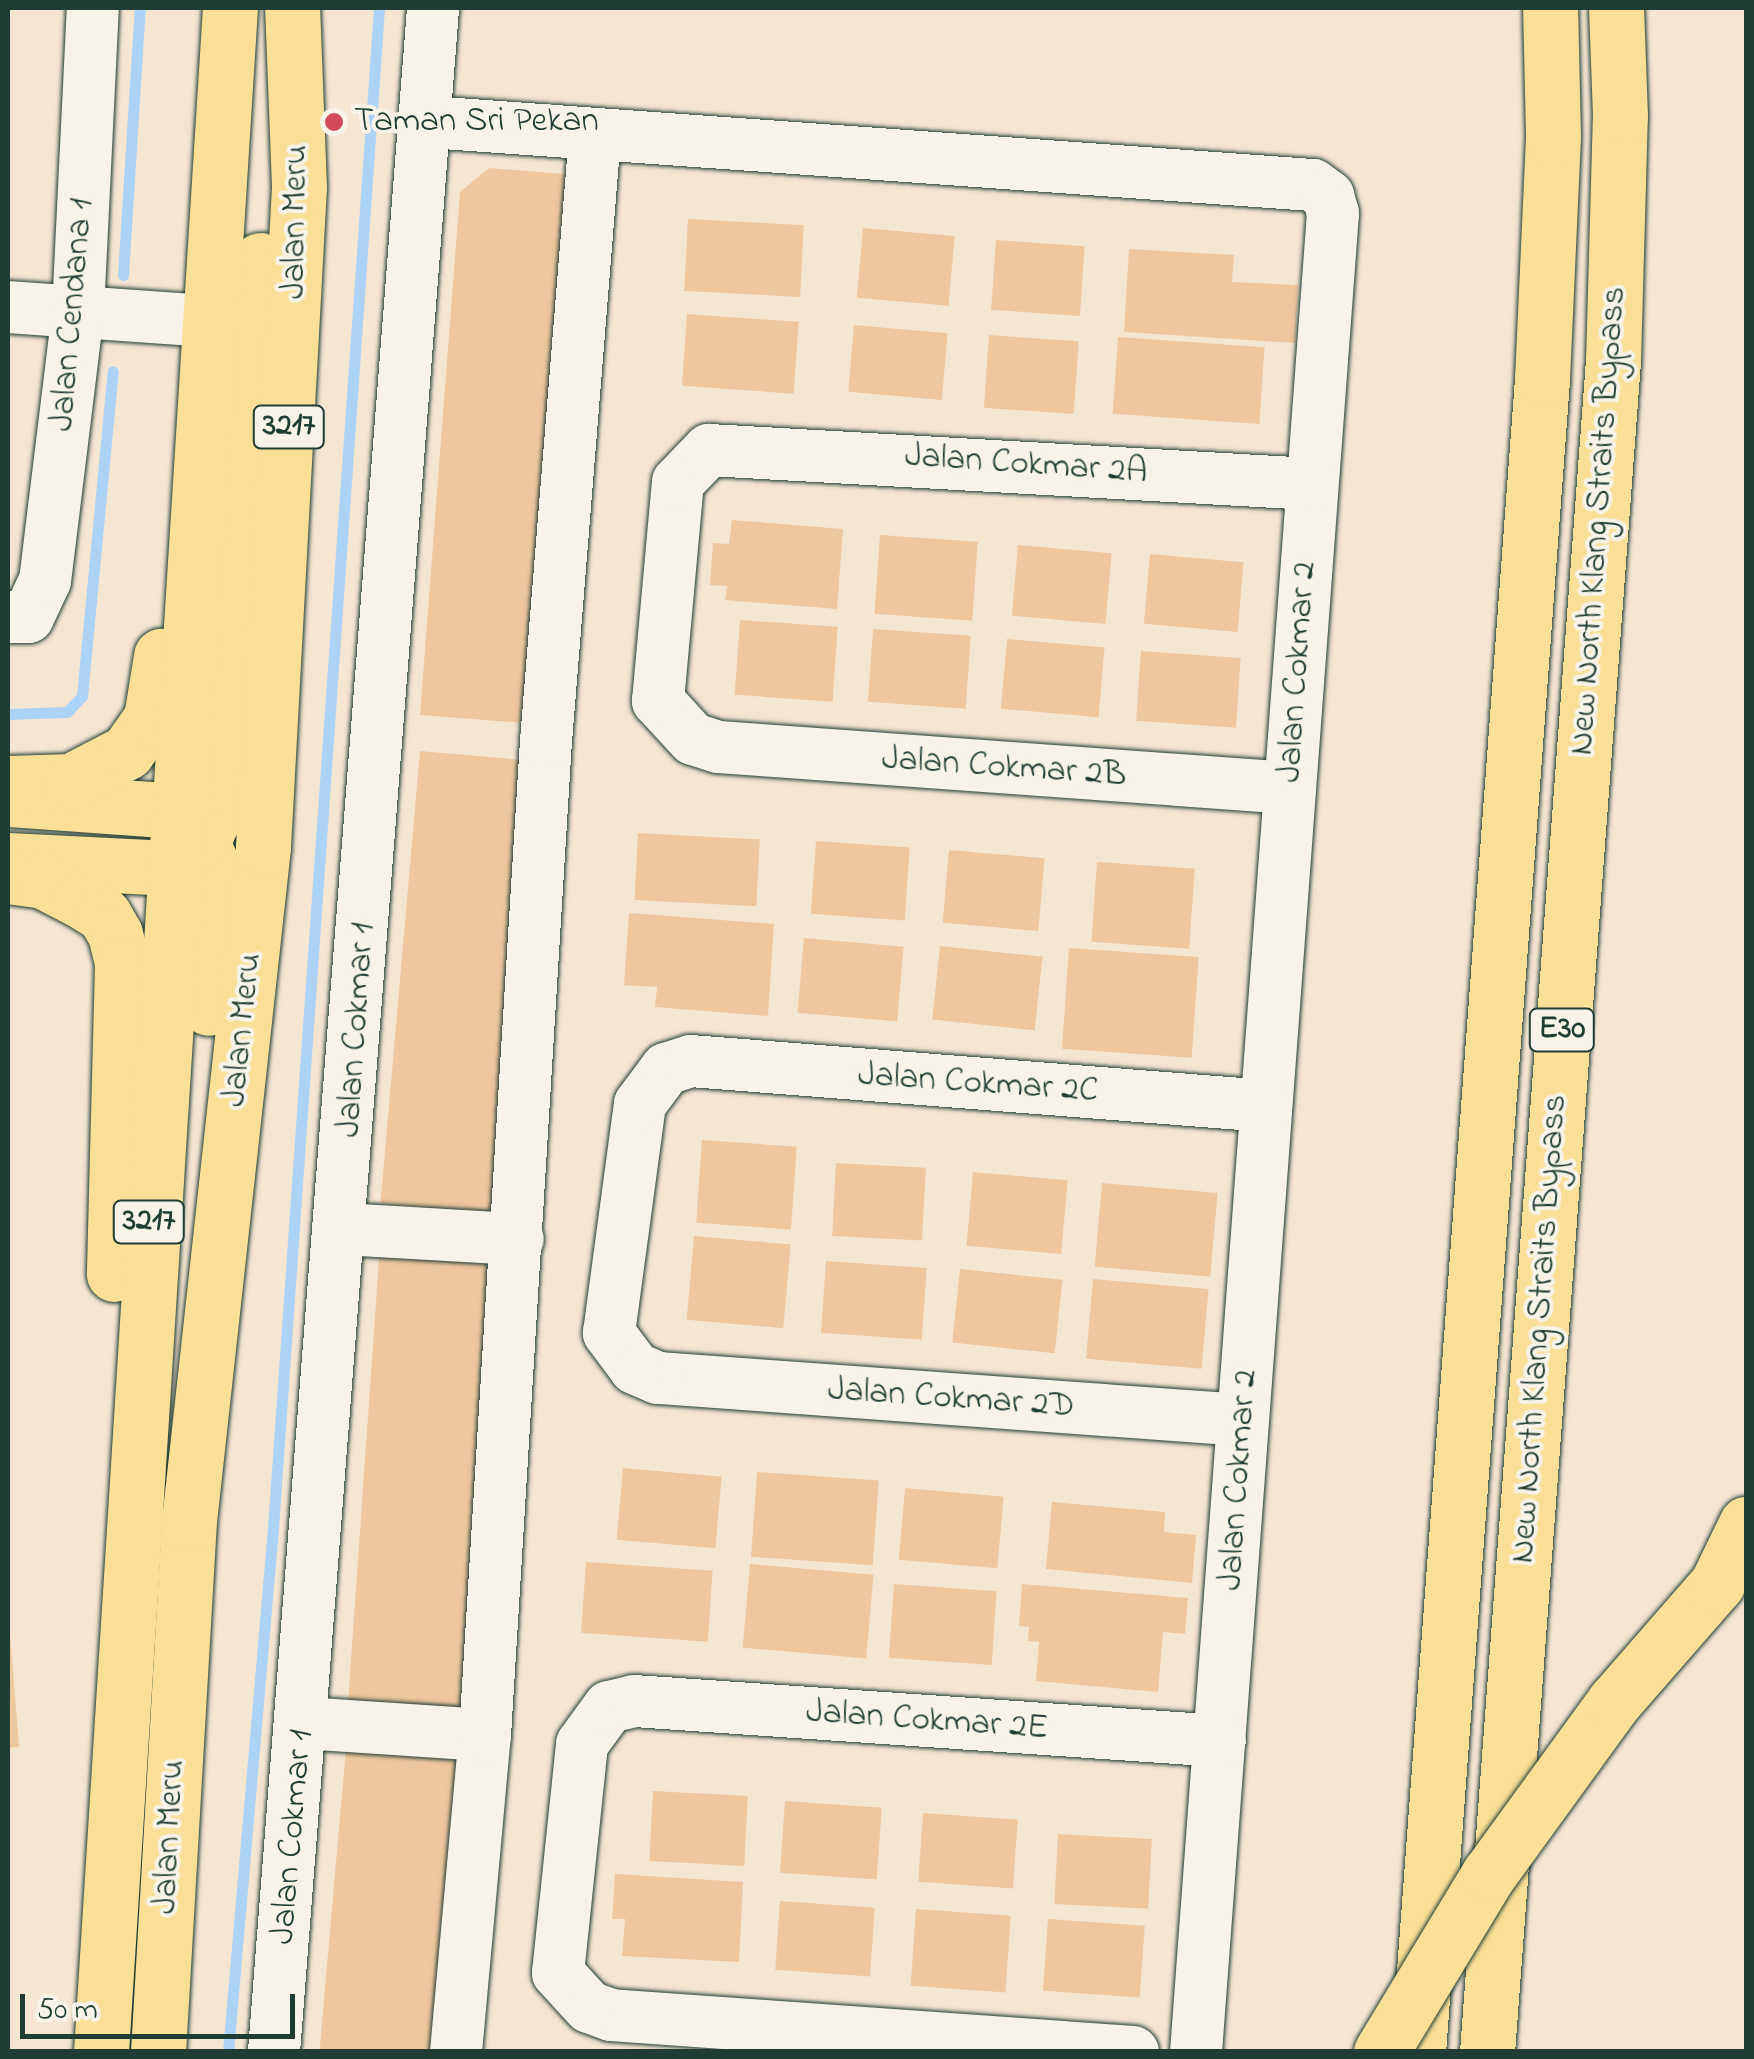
<!DOCTYPE html>
<html>
<head>
<meta charset="utf-8">
<style>
	body { margin:0 }
	#map { position:relative; width:1754px; height:2059px; overflow:hidden; background:#f5e6d2; font-family:"Indie Flower",sans-serif }
	div>[style] { position:absolute }
	.stream>* { height:11px; margin:-5.5px; padding:0 5.5px; transform-origin:5.5px; border-radius:5.5px; background:#acd2f6 }
	.building>* { inset:0; background:#efc79f; transform-origin:0 0 }
	.roads { filter:drop-shadow(0 0 2px #1f3d34) drop-shadow(0 0 2px #1f3d34) }
	.minor>* { height:52px; margin:-26px; padding:0 26px; transform-origin:26px; border-radius:26px; background:#f7f3e8 }
	.major>* { height:55px; margin:-27.5px; padding:0 27.5px; transform-origin:27.5px; border-radius:27.5px; background:#fadf96 }
	.highway>* { height:55px; margin:-27.5px; padding:0 27.5px; transform-origin:27.5px; border-radius:27.5px; background:#fadf96 }
	.bridges { filter:drop-shadow(0 0 2px #1f3d34) drop-shadow(0 0 2px #1f3d34) }
	.highway-bridge>* { height:55px; margin:-27.5px; padding:0 27.5px; transform-origin:27.5px; border-radius:27.5px; background:#fadf96 }
	.dots>* { width:28px; height:28px; translate:-50% -50%; box-sizing:border-box; border:5px solid #f7f3e8; border-radius:50% }
	span { translate:-50% -50%; white-space:nowrap; text-align:center; line-height:1.15; -webkit-text-stroke:8px #f7f3e8; paint-order:stroke }
	.shield-label span { padding:2px 8px; background:#f7f3e8; border:2px solid; border-radius:8px; -webkit-text-stroke-width:0 }
	.shield-label { font-size:32px; color:#1f3d34; font-weight:700 }
	.poi-label { font-size:35px; color:#1f3d34 }
	.left { translate:0 -50%; text-align:left }
	.street-label { font-size:35px; color:#1f3d34 }
	.frame { position:absolute; inset:0; border:10px solid #1f3d34; pointer-events:none }
	.scale { position:absolute; left:20px; top:1994px; width:275px; height:45px; box-sizing:border-box; border:5px solid #1f3d34; border-top:0; padding-left:12px; font-size:30px; line-height:35px; white-space:nowrap; color:#1f3d34; -webkit-text-stroke:8px #f7f3e8; paint-order:stroke }
</style>
</head>
<body>
<div id="map">
	<div class="stream">
		<i style="left:123px;top:275px;width:268px;rotate:-86.4deg"></i>
		<i style="left:8px;top:714px;width:59px;rotate:-1.9deg"></i>
		<i style="left:67px;top:712px;width:22px;rotate:-47deg"></i>
		<i style="left:82px;top:696px;width:326px;rotate:-84.6deg"></i>
		<i style="left:228px;top:2052px;width:526px;rotate:-85.09deg"></i>
		<i style="left:273px;top:1528px;width:1524px;rotate:-86.01deg"></i>
	</div>
	<div class="building">
		<i style="clip-path:polygon(489px 168px,578px 175px,537px 724px,420px 715px,460px 192px)"></i>
		<i style="left:688px;top:219px;width:116px;height:72px;rotate:3deg"></i>
		<i style="left:863px;top:228px;width:92px;height:70px;rotate:5deg"></i>
		<i style="left:996px;top:240px;width:89px;height:70px;rotate:4deg"></i>
		<i style="clip-path:polygon(1129px 249px,1234px 255px,1232px 282px,1298px 285px,1295px 343px,1124px 332px)"></i>
		<i style="left:687px;top:314px;width:112px;height:72px;rotate:4deg"></i>
		<i style="left:854px;top:325px;width:94px;height:67px;rotate:5deg"></i>
		<i style="left:989px;top:335px;width:90px;height:73px;rotate:4deg"></i>
		<i style="left:1118px;top:337px;width:147px;height:77px;rotate:4deg"></i>
		<i style="clip-path:polygon(732px 520px,843px 529px,837px 609px,725px 600px,727px 586px,710px 585px,713px 543px,729px 544px)"></i>
		<i style="left:880px;top:535px;width:98px;height:79px;rotate:4deg"></i>
		<i style="left:1018px;top:545px;width:94px;height:71px;rotate:5deg"></i>
		<i style="left:1150px;top:554px;width:94px;height:70px;rotate:5deg"></i>
		<i style="left:740px;top:620px;width:98px;height:75px;rotate:4deg"></i>
		<i style="left:873px;top:629px;width:98px;height:73px;rotate:4deg"></i>
		<i style="left:1007px;top:639px;width:98px;height:70px;rotate:5deg"></i>
		<i style="left:1141px;top:651px;width:100px;height:70px;rotate:4deg"></i>
		<i style="left:420px;top:751px;width:114px;height:454px;rotate:5deg"></i>
		<i style="left:638px;top:833px;width:122px;height:67px;rotate:3deg"></i>
		<i style="left:816px;top:841px;width:94px;height:73px;rotate:4deg"></i>
		<i style="left:949px;top:850px;width:96px;height:73px;rotate:5deg"></i>
		<i style="left:1097px;top:862px;width:98px;height:80px;rotate:4deg"></i>
		<i style="clip-path:polygon(629px 913px,774px 924px,768px 1016px,655px 1007px,657px 987px,624px 985px)"></i>
		<i style="left:804px;top:938px;width:100px;height:75px;rotate:5deg"></i>
		<i style="left:940px;top:946px;width:103px;height:74px;rotate:6deg"></i>
		<i style="left:1069px;top:948px;width:130px;height:101px;rotate:4deg"></i>
		<i style="left:702px;top:1140px;width:95px;height:83px;rotate:4deg"></i>
		<i style="left:836px;top:1163px;width:90px;height:73px;rotate:3deg"></i>
		<i style="left:973px;top:1172px;width:95px;height:74px;rotate:5deg"></i>
		<i style="left:1102px;top:1183px;width:116px;height:84px;rotate:5deg"></i>
		<i style="left:694px;top:1236px;width:97px;height:84px;rotate:5deg"></i>
		<i style="left:380px;top:1245px;width:117px;height:457px;rotate:4deg"></i>
		<i style="left:826px;top:1261px;width:101px;height:72px;rotate:4deg"></i>
		<i style="left:960px;top:1269px;width:103px;height:74px;rotate:6deg"></i>
		<i style="left:1093px;top:1279px;width:116px;height:80px;rotate:5deg"></i>
		<i style="left:623px;top:1468px;width:99px;height:72px;rotate:5deg"></i>
		<i style="left:757px;top:1472px;width:122px;height:85px;rotate:4deg"></i>
		<i style="left:905px;top:1488px;width:99px;height:72px;rotate:5deg"></i>
		<i style="clip-path:polygon(1052px 1502px,1165px 1512px,1164px 1532px,1196px 1535px,1192px 1583px,1046px 1569px)"></i>
		<i style="left:586px;top:1562px;width:127px;height:71px;rotate:4deg"></i>
		<i style="left:750px;top:1564px;width:124px;height:84px;rotate:5deg"></i>
		<i style="left:894px;top:1584px;width:103px;height:74px;rotate:4deg"></i>
		<i style="clip-path:polygon(1022px 1584px,1188px 1598px,1185px 1634px,1163px 1632px,1158px 1692px,1036px 1681px,1039px 1642px,1028px 1641px,1029px 1627px,1019px 1626px)"></i>
		<i style="clip-path:polygon(8px 1607px,19px 1747px,8px 1748px)"></i>
		<i style="left:347px;top:1737px;width:117px;height:316px;rotate:5deg"></i>
		<i style="left:653px;top:1791px;width:95px;height:70px;rotate:3deg"></i>
		<i style="left:785px;top:1801px;width:97px;height:72px;rotate:4deg"></i>
		<i style="left:923px;top:1813px;width:95px;height:69px;rotate:4deg"></i>
		<i style="left:1058px;top:1834px;width:94px;height:70px;rotate:3deg"></i>
		<i style="clip-path:polygon(615px 1874px,743px 1882px,739px 1962px,622px 1956px,625px 1919px,612px 1919px)"></i>
		<i style="left:780px;top:1901px;width:95px;height:69px;rotate:4deg"></i>
		<i style="left:916px;top:1909px;width:95px;height:77px;rotate:4deg"></i>
		<i style="left:1048px;top:1919px;width:97px;height:72px;rotate:4deg"></i>
	</div>
	<div class="roads">
		<div class="minor">
			<i style="left:429px;top:122px;width:886px;rotate:4.08deg"></i>
			<i style="left:1313px;top:185px;width:19px;rotate:36deg"></i>
			<i style="left:1328px;top:196px;width:18px;rotate:74deg"></i>
			<i style="left:1333px;top:213px;width:1844px;rotate:94.26deg"></i>
			<i style="left:8px;top:307px;width:201px;rotate:4deg"></i>
			<i style="left:8px;top:617px;width:20px"></i>
			<i style="left:28px;top:617px;width:40px;rotate:-65deg"></i>
			<i style="left:45px;top:581px;width:272px;rotate:-83deg"></i>
			<i style="left:78px;top:311px;width:303px;rotate:-87.2deg"></i>
			<i style="left:1290px;top:788px;width:573px;rotate:-175.9deg"></i>
			<i style="left:718px;top:747px;width:26px;rotate:-162deg"></i>
			<i style="left:693px;top:739px;width:52px;rotate:-132.6deg"></i>
			<i style="left:658px;top:701px;width:220px;rotate:-84.8deg"></i>
			<i style="left:678px;top:482px;width:45px;rotate:-45.9deg"></i>
			<i style="left:709px;top:450px;width:604px;rotate:3.23deg"></i>
			<i style="left:342px;top:1229px;width:176px;rotate:3.3deg"></i>
			<i style="left:1243px;top:1420px;width:587px;rotate:-175.89deg"></i>
			<i style="left:658px;top:1378px;width:25px;rotate:-157deg"></i>
			<i style="left:635px;top:1368px;width:44px;rotate:-126.6deg"></i>
			<i style="left:609px;top:1333px;width:231px;rotate:-82.3deg"></i>
			<i style="left:640px;top:1104px;width:44px;rotate:-53.4deg"></i>
			<i style="left:666px;top:1069px;width:26px;rotate:-18deg"></i>
			<i style="left:691px;top:1061px;width:577px;rotate:4.47deg"></i>
			<i style="left:303px;top:1723px;width:182px;rotate:3.8deg"></i>
			<i style="left:274px;top:2052px;width:2050px;rotate:-85.55deg"></i>
			<i style="left:456px;top:2052px;width:318px;rotate:-84.8deg"></i>
			<i style="left:485px;top:1735px;width:996px;rotate:-86.49deg"></i>
			<i style="left:546px;top:741px;width:609px;rotate:-85.38deg"></i>
			<i style="left:1133px;top:2052px;width:523px;rotate:-175.95deg"></i>
			<i style="left:611px;top:2015px;width:23px;rotate:-160deg"></i>
			<i style="left:589px;top:2007px;width:46px;rotate:-132.4deg"></i>
			<i style="left:558px;top:1973px;width:230px;rotate:-84deg"></i>
			<i style="left:582px;top:1744px;width:46px;rotate:-53.9deg"></i>
			<i style="left:609px;top:1707px;width:26px;rotate:-13deg"></i>
			<i style="left:634px;top:1701px;width:587px;rotate:3.9deg"></i>
		</div>
		<div class="major">
			<i style="left:10px;top:799px;width:168px;rotate:4.1deg"></i>
			<i style="left:8px;top:860px;width:166px;rotate:2.8deg"></i>
		</div>
		<div class="highway">
			<i style="left:8px;top:783px;width:63px;rotate:-1.8deg"></i>
			<i style="left:71px;top:781px;width:63px;rotate:-27.4deg"></i>
			<i style="left:127px;top:752px;width:42px;rotate:-54.8deg"></i>
			<i style="left:151px;top:718px;width:63px;rotate:-80.8deg"></i>
			<i style="left:190px;top:817px;width:62px;rotate:65.1deg"></i>
			<i style="left:216px;top:873px;width:135px;rotate:93.4deg"></i>
			<i style="left:174px;top:868px;width:42px;rotate:-45deg"></i>
			<i style="left:204px;top:838px;width:56px;rotate:-64.8deg"></i>
			<i style="left:228px;top:787px;width:528px;rotate:-86.53deg"></i>
			<i style="left:8px;top:876px;width:35px;rotate:8deg"></i>
			<i style="left:43px;top:881px;width:42px;rotate:27.2deg"></i>
			<i style="left:80px;top:900px;width:28px;rotate:32deg"></i>
			<i style="left:104px;top:915px;width:22px;rotate:60deg"></i>
			<i style="left:115px;top:934px;width:30px;rotate:76deg"></i>
			<i style="left:122px;top:963px;width:311px;rotate:91.5deg"></i>
			<i style="left:101px;top:2052px;width:2048px;rotate:-86.39deg"></i>
			<i style="left:158px;top:2052px;width:532px;rotate:-86.66deg"></i>
			<i style="left:189px;top:1521px;width:678px;rotate:-83.73deg"></i>
			<i style="left:263px;top:847px;width:661px;rotate:-86.88deg"></i>
			<i style="left:299px;top:187px;width:179px;rotate:-92.2deg"></i>
			<i style="left:1418px;top:2052px;width:1678px;rotate:-85.76deg"></i>
			<i style="left:1542px;top:379px;width:243px;rotate:-87.4deg"></i>
			<i style="left:1553px;top:136px;width:128px;rotate:-91.3deg"></i>
			<i style="left:1487px;top:2052px;width:1695px;rotate:-85.74deg"></i>
			<i style="left:1613px;top:362px;width:246px;rotate:-88.4deg"></i>
			<i style="left:1620px;top:116px;width:108px;rotate:-92.1deg"></i>
		</div>
	</div>
	<div class="bridges">
		<div class="highway-bridge">
			<i style="left:1381px;top:2052px;width:208px;rotate:-58.8deg"></i>
			<i style="left:1489px;top:1874px;width:213px;rotate:-54deg"></i>
			<i style="left:1614px;top:1702px;width:157px;rotate:-48.9deg"></i>
			<i style="left:1717px;top:1584px;width:67px;rotate:-64.2deg"></i>
		</div>
	</div>
	<div class="dots">
		<i style="left:334px;top:122px;background:#d1495b"></i>
	</div>
	<div class="shield-label">
		<span style="left:289px;top:427px">3217</span>
		<span style="left:1562px;top:1030px">E30</span>
		<span style="left:149px;top:1222px">3217</span>
	</div>
	<div class="poi-label">
		<span class="left" style="left:354px;top:122px">Taman Sri Pekan</span>
	</div>
	<div class="street-label">
		<span style="left:296px;top:222px;rotate:-89deg">Jalan Meru</span>
		<span style="left:73px;top:315px;rotate:-85deg">Jalan Cendana 1</span>
		<span style="left:1026px;top:465px;rotate:4deg">Jalan Cokmar 2A</span>
		<span style="left:1599px;top:521px;rotate:-86deg">New North Klang Straits Bypass</span>
		<span style="left:1298px;top:672px;rotate:-86deg">Jalan Cokmar 2</span>
		<span style="left:1004px;top:768px;rotate:4deg">Jalan Cokmar 2B</span>
		<span style="left:243px;top:1030px;rotate:-84deg">Jalan Meru</span>
		<span style="left:357px;top:1030px;rotate:-86deg">Jalan Cokmar 1</span>
		<span style="left:978px;top:1084px;rotate:4deg">Jalan Cokmar 2C</span>
		<span style="left:1540px;top:1329px;rotate:-86deg">New North Klang Straits Bypass</span>
		<span style="left:951px;top:1399px;rotate:4deg">Jalan Cokmar 2D</span>
		<span style="left:1239px;top:1480px;rotate:-86deg">Jalan Cokmar 2</span>
		<span style="left:927px;top:1721px;rotate:4deg">Jalan Cokmar 2E</span>
		<span style="left:170px;top:1837px;rotate:-87deg">Jalan Meru</span>
		<span style="left:293px;top:1837px;rotate:-85deg">Jalan Cokmar 1</span>
	</div>
	<div class="frame"></div>
	<div class="scale">50 m</div>
</div>
</body>
</html>
